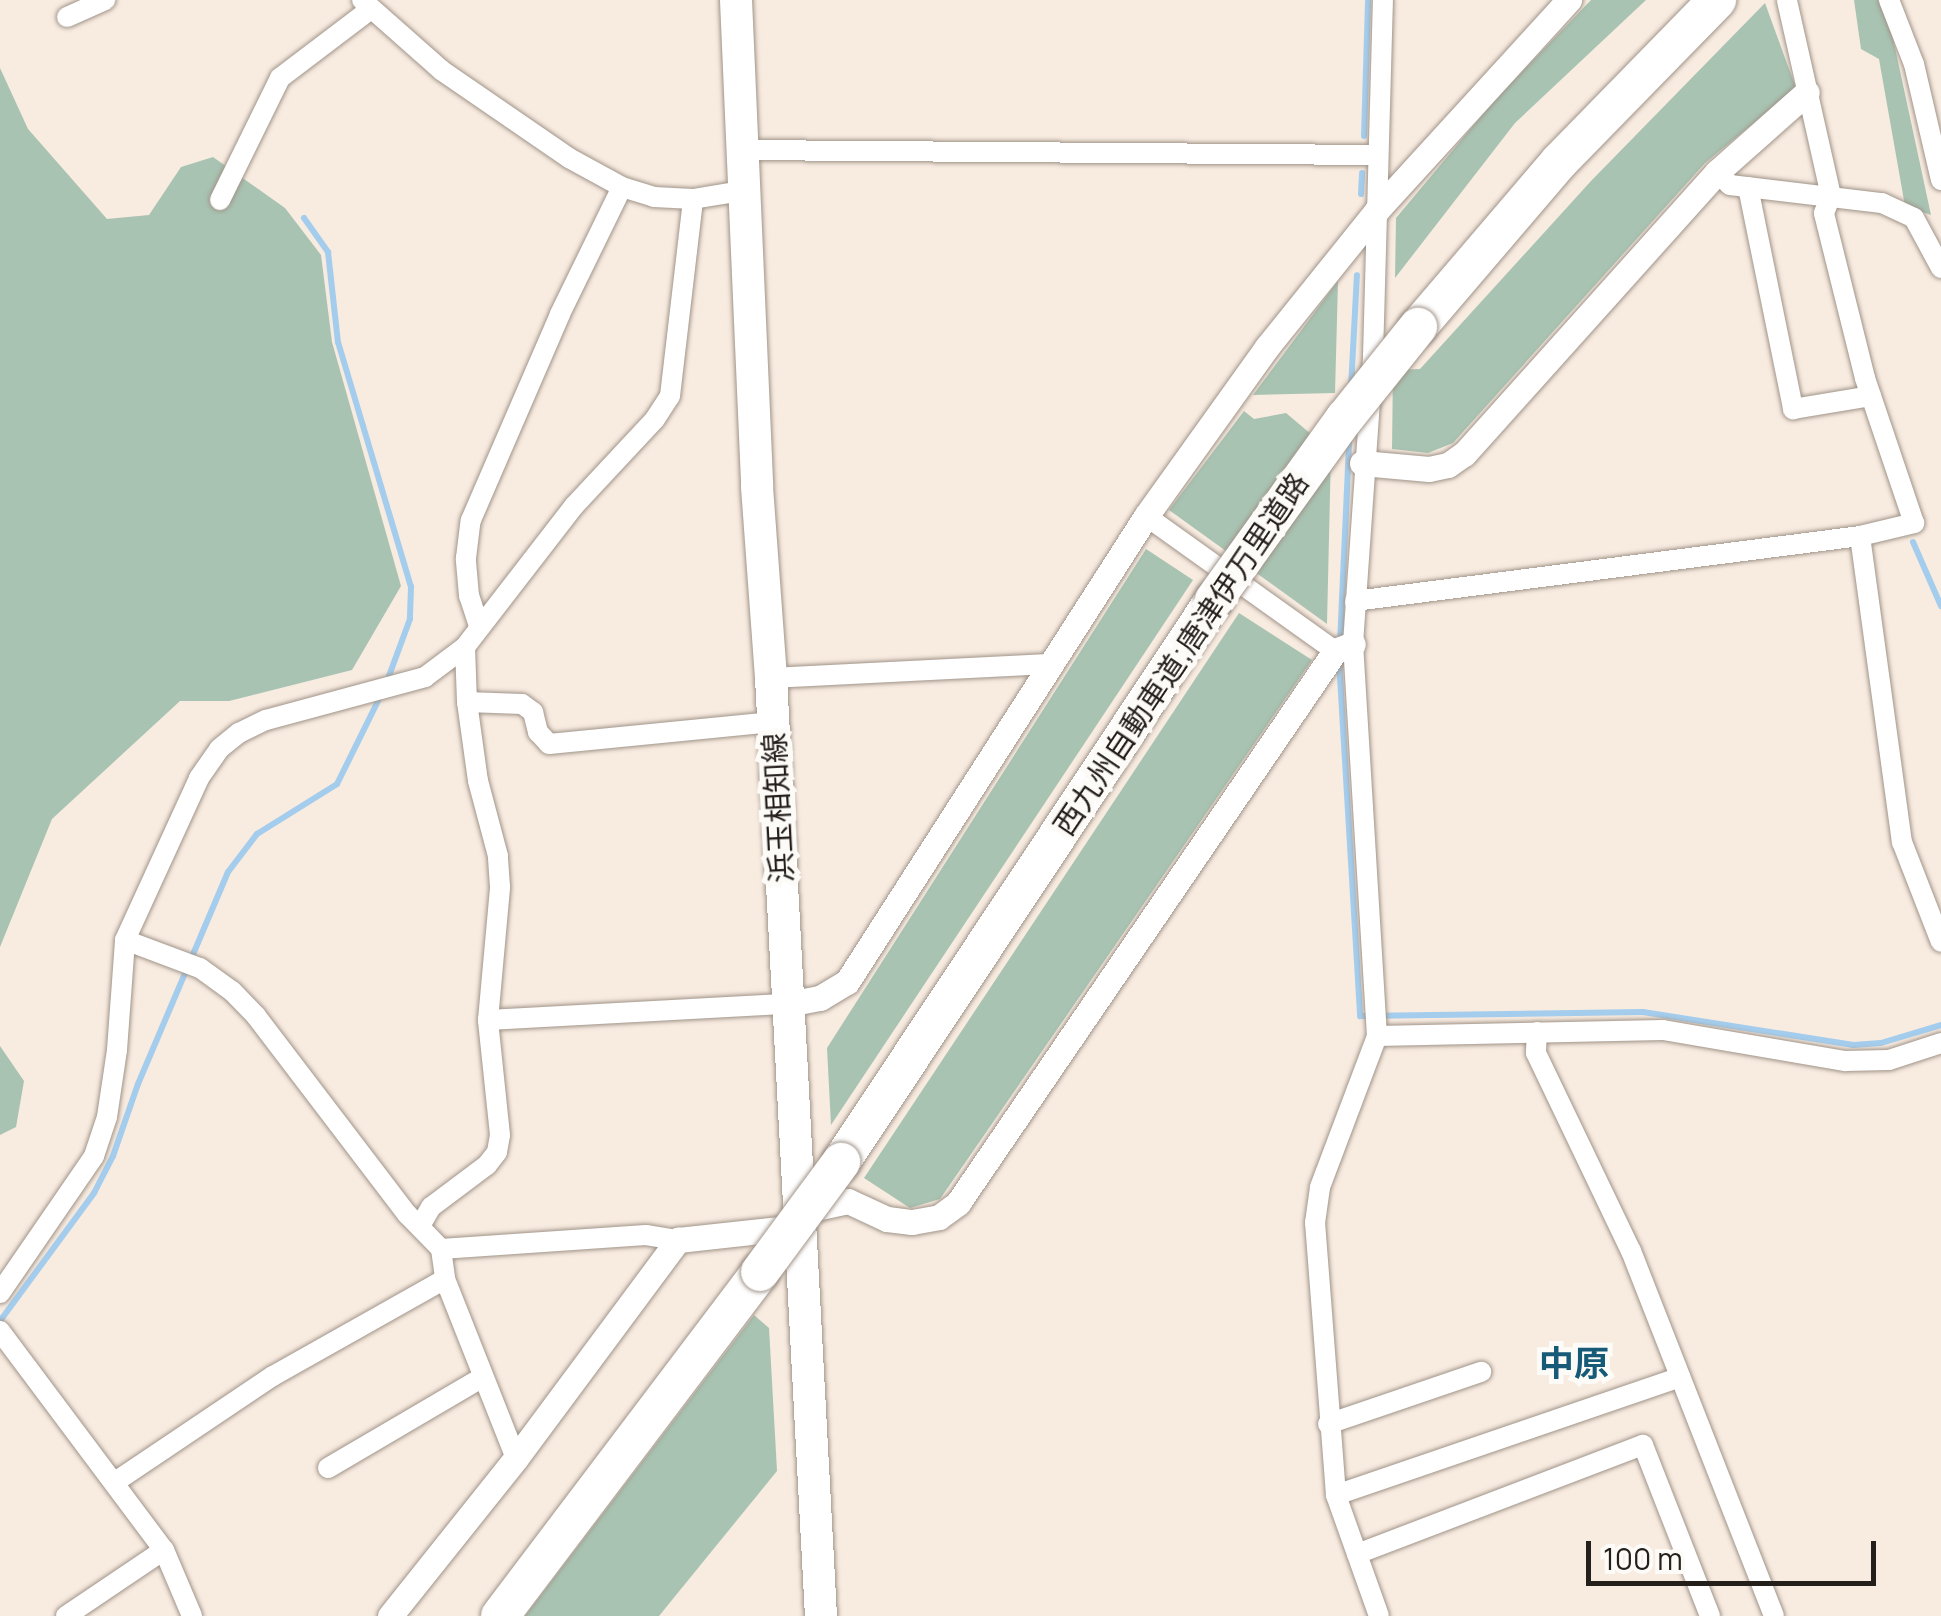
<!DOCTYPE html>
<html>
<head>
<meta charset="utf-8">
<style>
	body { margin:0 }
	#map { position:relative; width:1941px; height:1616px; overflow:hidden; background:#f8ebe0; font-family:Manrope,"Noto Sans JP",sans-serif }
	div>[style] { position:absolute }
	.green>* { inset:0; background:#a8c3b2 }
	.stream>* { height:6px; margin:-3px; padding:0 3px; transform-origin:3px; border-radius:3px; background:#a4cded }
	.roads { filter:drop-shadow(0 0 2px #a09489) drop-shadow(0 0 2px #a09489) }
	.minor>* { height:20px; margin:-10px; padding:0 10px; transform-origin:10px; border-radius:10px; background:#fff }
	.tertiary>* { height:25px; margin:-12.5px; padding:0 12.5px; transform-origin:12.5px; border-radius:12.5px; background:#fff }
	.primary>* { height:32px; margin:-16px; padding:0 16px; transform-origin:16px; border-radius:16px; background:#fff }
	.motorway>* { height:38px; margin:-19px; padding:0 19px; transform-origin:19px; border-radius:19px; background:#fff }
	.bridges { filter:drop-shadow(0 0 2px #a09489) drop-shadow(0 0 2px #a09489) }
	.motorway-bridge>* { height:38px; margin:-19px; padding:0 19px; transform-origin:19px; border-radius:19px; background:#fff }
	span { translate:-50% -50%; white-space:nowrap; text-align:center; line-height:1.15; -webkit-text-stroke:10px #fdfbf8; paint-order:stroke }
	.street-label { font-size:30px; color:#241f1b }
	.quarter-label { font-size:35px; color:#165a77; font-weight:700 }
	.scale { position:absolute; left:1586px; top:1541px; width:290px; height:45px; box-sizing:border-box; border:5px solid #241f1b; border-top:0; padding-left:12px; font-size:30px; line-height:35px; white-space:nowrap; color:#241f1b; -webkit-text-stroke:8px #fdfbf8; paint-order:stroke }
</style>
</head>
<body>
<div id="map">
	<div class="green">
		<i style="clip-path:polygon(1591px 0,1646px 0,1515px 123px,1395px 278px,1396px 218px,1494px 101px)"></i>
		<i style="clip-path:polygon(1854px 0,1878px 0,1891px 29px,1931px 215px,1905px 206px,1879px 59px,1861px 49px)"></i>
		<i style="clip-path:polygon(1765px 3px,1796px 88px,1705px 163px,1453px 443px,1428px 453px,1392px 449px,1393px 370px,1420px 369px,1591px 181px)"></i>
		<i style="clip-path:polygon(0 68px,28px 129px,107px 219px,149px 215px,181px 167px,213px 157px,285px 208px,321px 255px,332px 342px,401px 586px,352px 670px,229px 701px,180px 701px,52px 819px,0 947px)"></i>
		<i style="clip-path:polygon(1338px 281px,1335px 393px,1253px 395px)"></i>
		<i style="clip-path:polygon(1244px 411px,1254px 419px,1286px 413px,1331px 451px,1327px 624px,1169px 510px)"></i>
		<i style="clip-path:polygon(1146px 549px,1193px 580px,831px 1125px,827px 1048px)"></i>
		<i style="clip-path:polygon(1239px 613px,1312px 660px,940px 1199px,910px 1208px,864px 1178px)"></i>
		<i style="clip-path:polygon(0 1046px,24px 1081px,16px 1127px,0 1135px)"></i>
		<i style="clip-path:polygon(754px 1315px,769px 1328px,777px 1471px,659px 1616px,525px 1616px)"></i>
	</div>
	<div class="stream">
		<i style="left:1364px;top:136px;width:136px;rotate:-88.3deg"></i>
		<i style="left:1361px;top:194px;width:21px;rotate:-87deg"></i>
		<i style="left:304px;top:218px;width:42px;rotate:54.8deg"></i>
		<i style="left:328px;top:252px;width:91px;rotate:83.7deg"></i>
		<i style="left:338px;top:342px;width:256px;rotate:73.4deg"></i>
		<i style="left:411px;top:587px;width:32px;rotate:92deg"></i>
		<i style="left:410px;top:619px;width:69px;rotate:110.3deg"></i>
		<i style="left:1351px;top:388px;width:113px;rotate:-87deg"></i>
		<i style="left:1913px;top:542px;width:70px;rotate:66.4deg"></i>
		<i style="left:1340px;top:643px;width:202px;rotate:-87.4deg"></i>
		<i style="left:1339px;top:660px;width:357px;rotate:86.6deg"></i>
		<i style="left:1360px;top:1016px;width:283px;rotate:-0.8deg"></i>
		<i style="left:1643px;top:1012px;width:213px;rotate:8.9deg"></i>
		<i style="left:1853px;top:1045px;width:28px;rotate:-4deg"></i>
		<i style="left:1881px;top:1043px;width:63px;rotate:-16.7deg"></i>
		<i style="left:0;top:1321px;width:159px;rotate:-53.7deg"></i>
		<i style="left:94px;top:1193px;width:42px;rotate:-62.8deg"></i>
		<i style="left:113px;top:1156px;width:76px;rotate:-70.9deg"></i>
		<i style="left:138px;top:1084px;width:230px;rotate:-67deg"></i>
		<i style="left:228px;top:872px;width:48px;rotate:-52.7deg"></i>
		<i style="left:257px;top:834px;width:94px;rotate:-32deg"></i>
		<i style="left:337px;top:784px;width:99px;rotate:-63.7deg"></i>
	</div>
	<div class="roads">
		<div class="minor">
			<i style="left:362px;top:0;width:106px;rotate:41.5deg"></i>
			<i style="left:441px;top:70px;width:155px;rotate:34.5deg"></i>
			<i style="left:569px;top:158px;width:60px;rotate:28.7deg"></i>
			<i style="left:622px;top:187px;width:34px;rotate:17deg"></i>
			<i style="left:654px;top:197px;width:39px;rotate:3deg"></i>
			<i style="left:693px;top:199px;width:50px;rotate:-9.3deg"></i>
			<i style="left:1889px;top:0;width:69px;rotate:68.7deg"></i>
			<i style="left:1914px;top:64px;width:119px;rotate:76.9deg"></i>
			<i style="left:67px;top:17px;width:42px;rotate:-24.1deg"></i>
			<i style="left:740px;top:150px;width:636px;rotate:0.45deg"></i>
			<i style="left:1717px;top:172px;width:18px;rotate:45deg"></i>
			<i style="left:1730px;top:185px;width:153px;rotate:6.8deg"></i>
			<i style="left:1882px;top:203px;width:35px;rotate:25deg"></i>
			<i style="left:1914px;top:218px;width:57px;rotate:61.6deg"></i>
			<i style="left:1748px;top:187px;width:227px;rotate:78.5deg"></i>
			<i style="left:1793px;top:409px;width:79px;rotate:-9.5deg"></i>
			<i style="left:220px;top:200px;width:136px;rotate:-63.8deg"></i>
			<i style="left:280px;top:78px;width:114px;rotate:-37.2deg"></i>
			<i style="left:1146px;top:516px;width:232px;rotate:35.5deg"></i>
			<i style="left:1860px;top:536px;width:309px;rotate:82.2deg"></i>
			<i style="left:1902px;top:842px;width:107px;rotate:68.7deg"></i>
			<i style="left:1355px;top:601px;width:509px;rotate:-7.33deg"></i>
			<i style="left:1860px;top:536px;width:56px;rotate:-13.5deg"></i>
			<i style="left:1914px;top:523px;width:153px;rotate:-108.7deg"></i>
			<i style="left:1865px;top:378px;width:170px;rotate:-104deg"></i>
			<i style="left:1824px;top:213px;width:18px;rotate:-68deg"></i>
			<i style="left:1831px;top:196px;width:201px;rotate:-102.7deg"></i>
			<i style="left:479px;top:626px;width:32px;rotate:-108deg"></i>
			<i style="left:469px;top:596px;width:38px;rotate:-95deg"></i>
			<i style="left:466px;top:558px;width:38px;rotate:-83deg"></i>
			<i style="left:471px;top:520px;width:224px;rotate:-66.6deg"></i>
			<i style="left:560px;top:314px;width:141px;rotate:-64deg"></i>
			<i style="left:771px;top:678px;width:278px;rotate:-2.9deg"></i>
			<i style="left:467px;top:702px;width:55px;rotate:2.1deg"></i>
			<i style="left:522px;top:704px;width:14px;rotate:36deg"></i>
			<i style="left:533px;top:712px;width:21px;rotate:76deg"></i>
			<i style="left:538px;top:732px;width:16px;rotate:47deg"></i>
			<i style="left:549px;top:744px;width:225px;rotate:-5.6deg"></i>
			<i style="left:125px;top:940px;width:80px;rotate:20.5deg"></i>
			<i style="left:200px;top:968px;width:39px;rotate:36deg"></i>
			<i style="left:232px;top:991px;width:35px;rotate:46deg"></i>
			<i style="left:256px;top:1016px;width:249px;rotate:52.7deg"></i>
			<i style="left:407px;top:1214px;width:49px;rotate:45.8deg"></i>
			<i style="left:441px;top:1249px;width:30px;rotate:82deg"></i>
			<i style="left:445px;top:1279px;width:193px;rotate:68.4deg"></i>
			<i style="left:488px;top:1020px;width:300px;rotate:-3.1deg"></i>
			<i style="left:1537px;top:1032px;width:21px;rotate:93deg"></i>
			<i style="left:1536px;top:1053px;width:220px;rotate:64.4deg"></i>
			<i style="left:1631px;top:1251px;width:392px;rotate:68.6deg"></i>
			<i style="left:1377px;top:1036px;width:286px;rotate:-1.2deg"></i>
			<i style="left:1663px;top:1030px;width:185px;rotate:9.7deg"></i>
			<i style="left:1845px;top:1061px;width:44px;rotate:-1.3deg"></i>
			<i style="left:1889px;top:1060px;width:55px;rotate:-18.1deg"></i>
			<i style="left:420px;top:1226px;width:22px;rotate:-60deg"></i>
			<i style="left:431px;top:1207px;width:70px;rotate:-36.9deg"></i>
			<i style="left:487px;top:1165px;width:16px;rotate:-52deg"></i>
			<i style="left:497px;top:1152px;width:17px;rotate:-80deg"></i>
			<i style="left:500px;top:1135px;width:116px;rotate:-96deg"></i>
			<i style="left:488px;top:1020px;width:134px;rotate:-84.8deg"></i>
			<i style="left:500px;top:887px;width:31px;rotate:-94deg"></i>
			<i style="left:498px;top:856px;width:78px;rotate:-104.9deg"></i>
			<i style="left:478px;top:781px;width:80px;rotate:-97.9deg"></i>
			<i style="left:467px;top:702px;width:55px;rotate:-92.1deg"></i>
			<i style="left:441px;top:1249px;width:205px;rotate:-3.9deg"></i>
			<i style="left:646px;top:1235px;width:32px;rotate:9deg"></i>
			<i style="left:0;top:1293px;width:166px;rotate:-55.5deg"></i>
			<i style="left:94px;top:1156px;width:41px;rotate:-71.6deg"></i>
			<i style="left:107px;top:1117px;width:68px;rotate:-81.5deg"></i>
			<i style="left:117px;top:1050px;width:110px;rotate:-85.8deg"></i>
			<i style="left:125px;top:940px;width:178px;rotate:-65.4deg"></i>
			<i style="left:199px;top:778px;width:35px;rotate:-55deg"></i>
			<i style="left:219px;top:749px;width:26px;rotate:-39deg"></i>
			<i style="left:239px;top:733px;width:30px;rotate:-26deg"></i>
			<i style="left:266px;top:720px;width:165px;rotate:-15.1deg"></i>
			<i style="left:425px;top:677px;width:50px;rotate:-36.9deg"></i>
			<i style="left:465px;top:647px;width:178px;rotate:-52.3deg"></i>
			<i style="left:574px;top:506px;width:119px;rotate:-47deg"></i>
			<i style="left:655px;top:419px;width:27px;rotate:-57deg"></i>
			<i style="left:670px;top:396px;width:198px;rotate:-83.3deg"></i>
			<i style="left:0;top:1331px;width:274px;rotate:53.2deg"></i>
			<i style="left:164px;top:1550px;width:72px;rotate:67deg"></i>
			<i style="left:1328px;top:1424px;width:162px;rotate:-18.8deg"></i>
			<i style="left:328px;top:1468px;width:180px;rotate:-30.4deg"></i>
			<i style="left:115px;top:1482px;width:190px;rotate:-33.9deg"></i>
			<i style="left:273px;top:1376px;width:197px;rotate:-29.4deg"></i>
			<i style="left:1336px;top:1495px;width:364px;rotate:-18.9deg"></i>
			<i style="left:1357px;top:1554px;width:306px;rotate:-20.9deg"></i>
			<i style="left:1643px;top:1445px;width:184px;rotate:68.6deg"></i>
			<i style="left:66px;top:1616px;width:118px;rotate:-34deg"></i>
			<i style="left:1379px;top:1616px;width:128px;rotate:-109.6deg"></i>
			<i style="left:1336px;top:1495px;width:273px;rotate:-94.4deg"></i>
			<i style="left:1315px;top:1223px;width:36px;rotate:-82deg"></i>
			<i style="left:1320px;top:1187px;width:161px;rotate:-69.3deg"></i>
			<i style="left:1377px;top:1036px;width:393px;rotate:-93.5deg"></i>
			<i style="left:1353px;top:644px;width:289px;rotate:-86deg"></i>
			<i style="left:1373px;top:356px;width:356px;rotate:-88.4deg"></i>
		</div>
		<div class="tertiary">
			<i style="left:1362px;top:463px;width:67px;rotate:5.1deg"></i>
			<i style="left:1429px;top:469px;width:19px;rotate:-12deg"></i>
			<i style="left:1448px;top:465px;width:19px;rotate:-35deg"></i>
			<i style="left:1464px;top:454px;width:379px;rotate:-48.1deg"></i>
			<i style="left:1717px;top:172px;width:120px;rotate:-41.6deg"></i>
			<i style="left:788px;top:1004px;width:33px;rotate:-11deg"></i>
			<i style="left:820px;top:998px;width:31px;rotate:-31deg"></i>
			<i style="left:847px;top:982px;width:554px;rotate:-57.31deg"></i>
			<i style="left:1146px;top:516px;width:208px;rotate:-54.4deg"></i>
			<i style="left:1267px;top:347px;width:176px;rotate:-51.2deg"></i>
			<i style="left:1377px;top:210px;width:285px;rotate:-47.6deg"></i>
			<i style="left:802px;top:1211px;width:47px;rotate:-12.3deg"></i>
			<i style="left:848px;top:1201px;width:43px;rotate:24.8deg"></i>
			<i style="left:887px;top:1219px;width:25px;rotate:7deg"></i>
			<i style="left:912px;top:1222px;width:27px;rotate:-10deg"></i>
			<i style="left:939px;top:1217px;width:24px;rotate:-36deg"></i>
			<i style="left:958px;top:1203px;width:668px;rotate:-55.67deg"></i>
			<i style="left:1335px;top:651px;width:19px;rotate:-21deg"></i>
			<i style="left:390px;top:1616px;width:202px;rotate:-51.4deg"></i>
			<i style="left:516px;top:1458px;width:272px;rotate:-53.4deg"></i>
			<i style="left:678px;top:1240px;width:121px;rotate:-6.2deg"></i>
		</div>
		<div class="primary">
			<i style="left:736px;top:0;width:487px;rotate:87.5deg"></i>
			<i style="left:757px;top:487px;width:192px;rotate:85.8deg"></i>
			<i style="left:771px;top:678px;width:939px;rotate:86.95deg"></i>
		</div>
		<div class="motorway">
			<i style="left:1418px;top:327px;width:218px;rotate:-49.5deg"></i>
			<i style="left:1560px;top:161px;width:225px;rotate:-45.7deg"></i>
			<i style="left:841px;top:1162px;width:675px;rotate:-56.43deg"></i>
			<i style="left:500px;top:1616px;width:431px;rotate:-52.9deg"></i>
		</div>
	</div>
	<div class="bridges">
		<div class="motorway-bridge">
			<i style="left:1214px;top:600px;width:224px;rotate:-54.3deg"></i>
			<i style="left:1345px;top:418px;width:117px;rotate:-51.3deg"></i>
			<i style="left:760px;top:1272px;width:137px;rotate:-53.6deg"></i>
		</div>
	</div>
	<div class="street-label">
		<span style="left:1181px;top:654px;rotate:-56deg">西九州自動車道;唐津伊万里道路</span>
		<span style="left:778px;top:808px;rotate:-93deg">浜玉相知線</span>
	</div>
	<div class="quarter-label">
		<span style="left:1574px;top:1363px">中原</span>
	</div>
	<div class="scale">100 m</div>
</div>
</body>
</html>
